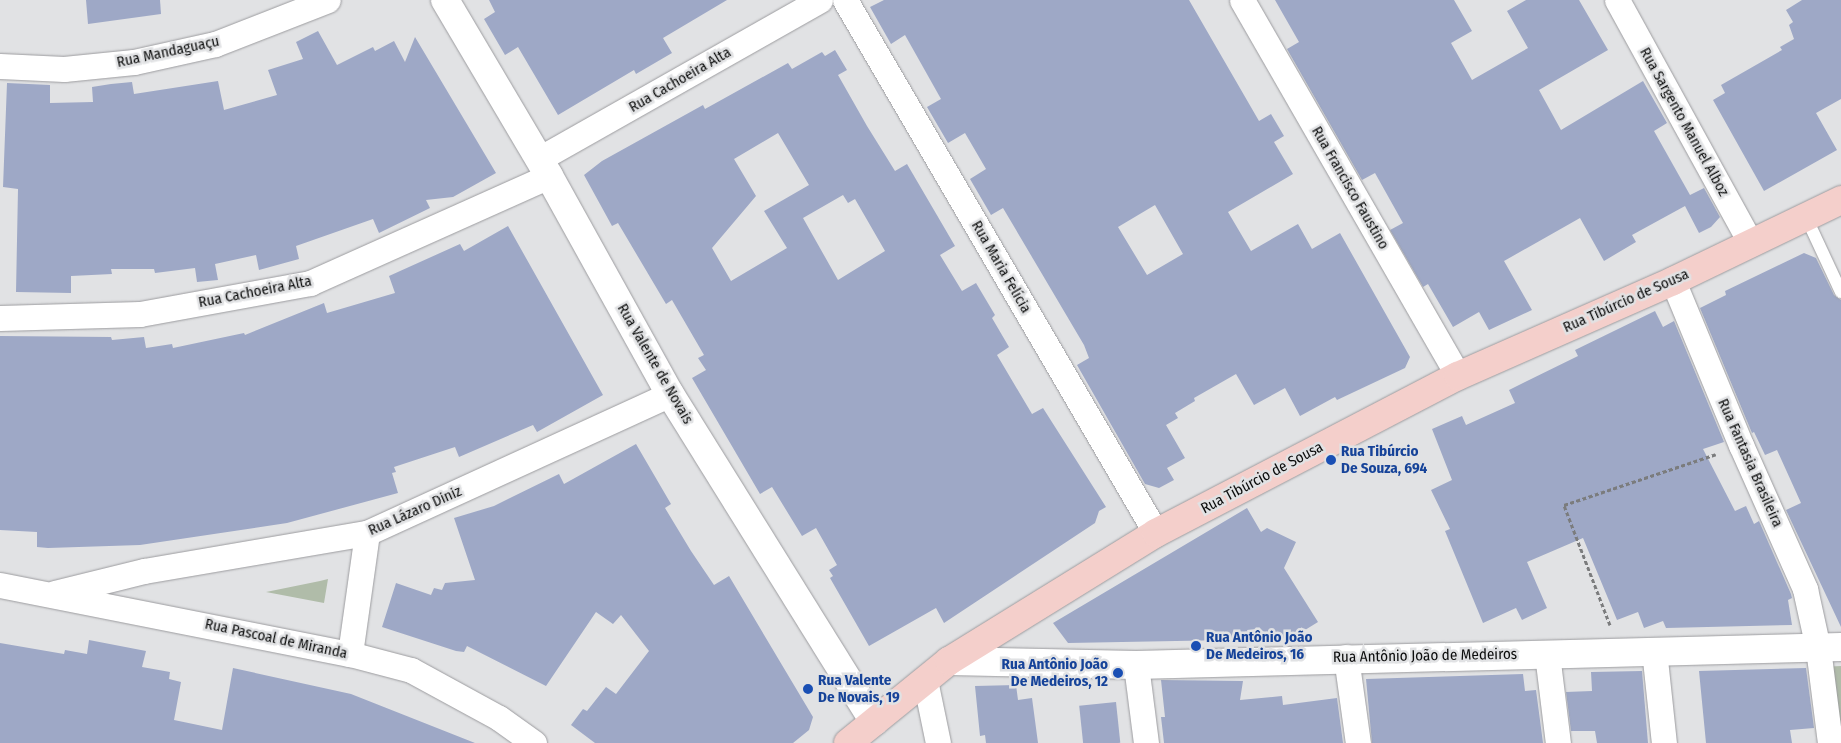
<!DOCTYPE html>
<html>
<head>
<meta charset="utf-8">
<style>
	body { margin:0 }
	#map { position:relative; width:1841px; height:743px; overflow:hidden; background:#e1e2e4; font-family:"Fira Sans Condensed",sans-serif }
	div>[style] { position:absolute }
	.green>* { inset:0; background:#b0bca9 }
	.building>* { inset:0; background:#9ea8c6; transform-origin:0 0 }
	.path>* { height:3px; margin-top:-1.5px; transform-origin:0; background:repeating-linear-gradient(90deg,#7b7c7d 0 4px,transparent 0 6.5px) }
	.roads { filter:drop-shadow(0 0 1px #9c9c9f) drop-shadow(0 0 1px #9c9c9f) }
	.service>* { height:12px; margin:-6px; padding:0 6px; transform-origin:6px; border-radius:6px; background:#fff }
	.minor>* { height:25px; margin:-12.5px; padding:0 12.5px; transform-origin:12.5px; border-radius:12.5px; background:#fff }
	.tertiary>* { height:28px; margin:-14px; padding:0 14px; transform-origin:14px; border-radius:14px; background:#fff }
	.secondary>* { height:28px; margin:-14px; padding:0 14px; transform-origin:14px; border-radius:14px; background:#f4cfcb }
	.dots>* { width:14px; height:14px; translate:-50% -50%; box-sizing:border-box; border:2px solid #e1e2e4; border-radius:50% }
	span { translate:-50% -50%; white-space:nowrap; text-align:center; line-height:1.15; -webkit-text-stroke:5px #e1e2e4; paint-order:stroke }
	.street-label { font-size:15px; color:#0b0c0c }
	.transit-label { font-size:15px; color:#164399; font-weight:700 }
	.left { translate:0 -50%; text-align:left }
	.right { translate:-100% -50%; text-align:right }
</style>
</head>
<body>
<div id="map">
	<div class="green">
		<i style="clip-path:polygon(328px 579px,324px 603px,266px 592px,320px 581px)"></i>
		<i style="clip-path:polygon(1841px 666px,1841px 743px,1821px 667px)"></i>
	</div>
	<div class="building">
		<i style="clip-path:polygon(86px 0,160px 0,161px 14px,88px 24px)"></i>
		<i style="clip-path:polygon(489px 0,727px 0,663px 38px,672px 53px,636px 74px,634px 70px,558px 115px,518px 47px,505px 55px,484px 19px,495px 12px)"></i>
		<i style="clip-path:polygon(evenodd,884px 0,1189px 0,1259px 121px,1271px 114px,1284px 136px,1274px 142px,1293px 174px,1228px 212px,1251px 251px,1298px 224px,1312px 249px,1340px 233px,1410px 357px,1405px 368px,1337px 400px,1335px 397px,1300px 416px,1285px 388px,1254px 405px,1236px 374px,1194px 398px,1195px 401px,1175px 413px,1178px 418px,1166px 425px,1185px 458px,1167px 468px,1174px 480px,1159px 488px,1145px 484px,1077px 365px,1089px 358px,1084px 345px,1003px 208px,991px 215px,970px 179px,986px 169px,965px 133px,948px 143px,927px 107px,941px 99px,905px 35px,891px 44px,870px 7px,884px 0,1155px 205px,1183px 254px,1147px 275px,1118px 227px,1155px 205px)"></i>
		<i style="clip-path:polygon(1275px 0,1454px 0,1472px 31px,1451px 43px,1472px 80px,1528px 48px,1507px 11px,1526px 0,1579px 0,1608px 50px,1539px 90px,1561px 130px,1643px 81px,1667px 123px,1654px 131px,1690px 195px,1704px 188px,1720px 217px,1711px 227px,1699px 233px,1685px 206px,1632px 235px,1636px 242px,1604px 261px,1580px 218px,1504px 261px,1532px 310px,1489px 330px,1479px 312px,1453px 327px,1428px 284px,1423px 287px,1390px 230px,1403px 223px,1375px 173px,1362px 180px,1287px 49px,1299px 42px)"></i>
		<i style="clip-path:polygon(1802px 0,1841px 0,1841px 99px,1816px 113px,1837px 150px,1764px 191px,1713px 100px,1725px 93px,1721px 85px,1782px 50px,1780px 47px,1794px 39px,1789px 25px,1793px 22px,1786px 10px)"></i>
		<i style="clip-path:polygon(318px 31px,337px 65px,373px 47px,375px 51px,394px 41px,405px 62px,415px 37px,496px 173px,453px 197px,426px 200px,430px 208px,379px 233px,373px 219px,296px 246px,299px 259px,259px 270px,256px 255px,215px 264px,218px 280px,197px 282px,195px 268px,155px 273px,154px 269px,111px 269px,112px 274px,71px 276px,71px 293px,16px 292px,18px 189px,3px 187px,7px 83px,50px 85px,50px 103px,93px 102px,92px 87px,111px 84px,132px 82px,134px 94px,218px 81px,224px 110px,277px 95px,268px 70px,303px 59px,296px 42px)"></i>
		<i style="clip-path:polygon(evenodd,835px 50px,847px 70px,838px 75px,867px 126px,895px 171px,907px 164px,955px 246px,940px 255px,962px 291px,976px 283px,995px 315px,992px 318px,1009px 347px,997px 355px,1032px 414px,1043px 408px,1106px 507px,1099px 511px,1095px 523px,944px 623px,936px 608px,869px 646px,830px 578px,833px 576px,829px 570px,837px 565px,816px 528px,802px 536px,772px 487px,760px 494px,692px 378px,706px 370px,698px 358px,704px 355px,672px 300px,666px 304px,618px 223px,612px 226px,584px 175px,602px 161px,703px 105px,705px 109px,788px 63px,792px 69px,822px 52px,825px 56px,835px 50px,778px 133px,809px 185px,764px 211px,787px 248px,731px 281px,712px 248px,756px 196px,734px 159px,778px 133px,835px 50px,843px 195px,848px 203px,855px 199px,885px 251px,838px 280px,803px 218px,843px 195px)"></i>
		<i style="clip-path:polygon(508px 226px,603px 395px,537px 432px,533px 425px,459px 457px,455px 447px,394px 467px,396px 472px,392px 473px,398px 493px,287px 523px,140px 545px,48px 548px,37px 547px,37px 532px,0 530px,0 336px,111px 337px,112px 340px,144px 337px,146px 348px,172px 344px,173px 348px,244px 333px,245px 335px,324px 303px,327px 313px,395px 293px,389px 276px,460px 244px,464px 251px)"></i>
		<i style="clip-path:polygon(1804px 253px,1816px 258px,1834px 295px,1841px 300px,1841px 627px,1786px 510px,1801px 503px,1777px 450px,1765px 455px,1754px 432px,1752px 433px,1700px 308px,1726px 295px,1725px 291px)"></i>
		<i style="clip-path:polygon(1655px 311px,1663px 327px,1674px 321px,1724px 442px,1703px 449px,1735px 511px,1746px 506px,1754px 524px,1759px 521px,1791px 594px,1792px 598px,1788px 600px,1792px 625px,1666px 628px,1663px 621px,1644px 628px,1638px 612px,1617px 620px,1583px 538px,1527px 562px,1547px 608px,1522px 620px,1516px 608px,1483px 623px,1445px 531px,1450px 529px,1431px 490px,1452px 480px,1432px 429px,1462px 416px,1466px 425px,1515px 403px,1509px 390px,1578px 356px,1575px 350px)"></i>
		<i style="clip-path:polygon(636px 444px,671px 504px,665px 508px,691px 551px,714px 585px,729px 576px,813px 717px,809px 730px,793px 743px,595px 743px,571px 725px,583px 709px,587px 711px,606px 687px,616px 694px,649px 651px,621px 615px,613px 624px,596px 612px,546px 686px,467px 646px,464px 652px,456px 651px,382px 627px,396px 583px,431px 595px,434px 588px,442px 590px,445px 583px,475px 580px,454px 518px,494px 506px,559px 474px,564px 484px)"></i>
		<i style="clip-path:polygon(1247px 508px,1261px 532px,1267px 528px,1296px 542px,1284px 568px,1318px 622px,1292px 638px,1267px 639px,1266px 636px,1230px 640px,1068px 643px,1053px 623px)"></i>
		<i style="clip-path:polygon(89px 640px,146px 651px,142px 667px,170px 672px,169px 679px,181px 682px,174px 720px,222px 730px,233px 668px,351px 694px,475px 743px,0 743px,0 643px,64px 654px,65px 650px,87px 654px)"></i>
		<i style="clip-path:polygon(1806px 668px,1814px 728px,1790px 730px,1792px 743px,1706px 743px,1699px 671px)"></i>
		<i style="clip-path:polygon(1642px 671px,1648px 743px,1597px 743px,1595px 731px,1571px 731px,1566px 692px,1592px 691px,1591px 672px)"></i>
		<i style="clip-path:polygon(1523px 674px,1525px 691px,1536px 690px,1543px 743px,1372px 743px,1366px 679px)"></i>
		<i style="clip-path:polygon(1161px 680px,1243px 681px,1240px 700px,1282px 696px,1283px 705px,1337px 698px,1343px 743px,1164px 743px,1161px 717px,1165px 717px)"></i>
		<i style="clip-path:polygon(1016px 685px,1018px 700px,1032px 698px,1038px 743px,986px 743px,985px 735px,980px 736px,975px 686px)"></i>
		<i style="left:1116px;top:702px;width:41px;height:37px;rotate:84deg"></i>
	</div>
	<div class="path">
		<i style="left:1610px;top:625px;width:129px;rotate:-111deg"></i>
		<i style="left:1564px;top:505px;width:160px;rotate:-18.5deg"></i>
	</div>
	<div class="roads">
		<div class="service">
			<i style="left:1806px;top:217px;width:83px;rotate:65deg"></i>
		</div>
		<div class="minor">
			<i style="left:845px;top:0;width:617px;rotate:59.74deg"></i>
			<i style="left:1242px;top:0;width:434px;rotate:60.1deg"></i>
			<i style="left:1617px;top:0;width:278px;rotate:61.2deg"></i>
			<i style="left:0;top:66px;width:64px;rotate:2.7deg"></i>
			<i style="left:64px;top:69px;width:70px;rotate:-5.7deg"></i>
			<i style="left:134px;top:62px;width:83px;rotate:-12.5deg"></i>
			<i style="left:215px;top:44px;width:121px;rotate:-21.3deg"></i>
			<i style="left:539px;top:159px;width:323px;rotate:-29.5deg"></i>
			<i style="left:1673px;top:281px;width:178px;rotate:67.5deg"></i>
			<i style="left:1741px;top:445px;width:158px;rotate:66deg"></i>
			<i style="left:1805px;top:589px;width:60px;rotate:77.6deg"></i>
			<i style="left:1818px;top:648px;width:96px;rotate:82.8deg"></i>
			<i style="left:0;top:318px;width:140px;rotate:-1.6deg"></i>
			<i style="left:140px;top:314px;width:173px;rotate:-10.3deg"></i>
			<i style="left:310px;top:283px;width:262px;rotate:-24.1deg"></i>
			<i style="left:0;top:585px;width:357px;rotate:11.2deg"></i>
			<i style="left:350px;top:654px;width:63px;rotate:14.7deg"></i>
			<i style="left:411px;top:670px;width:100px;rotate:28.6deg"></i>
			<i style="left:499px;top:718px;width:43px;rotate:35.5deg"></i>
			<i style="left:55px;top:593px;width:92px;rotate:-13.9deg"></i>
			<i style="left:144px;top:571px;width:226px;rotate:-9.7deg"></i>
			<i style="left:367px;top:533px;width:333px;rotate:-24.6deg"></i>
			<i style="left:1654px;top:650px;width:94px;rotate:83.9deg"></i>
			<i style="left:350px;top:654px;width:122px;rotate:-82deg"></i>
			<i style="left:1547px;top:654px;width:90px;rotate:83deg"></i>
			<i style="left:1346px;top:657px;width:87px;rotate:82.1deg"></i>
			<i style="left:1136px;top:665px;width:79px;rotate:82.7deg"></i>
			<i style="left:925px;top:680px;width:64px;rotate:78.3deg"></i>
		</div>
		<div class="tertiary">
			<i style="left:445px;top:0;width:204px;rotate:59.4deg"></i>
			<i style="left:549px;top:176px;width:249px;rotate:61deg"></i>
			<i style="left:670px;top:394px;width:386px;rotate:58.1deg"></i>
			<i style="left:949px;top:661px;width:187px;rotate:1.2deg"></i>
			<i style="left:1136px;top:665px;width:705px;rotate:-1.46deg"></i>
		</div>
		<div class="secondary">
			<i style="left:848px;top:743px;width:130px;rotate:-39.1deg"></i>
			<i style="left:949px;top:661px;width:243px;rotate:-31.7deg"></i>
			<i style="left:1156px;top:533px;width:340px;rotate:-27.5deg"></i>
			<i style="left:1458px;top:376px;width:235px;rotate:-23.8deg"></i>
			<i style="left:1673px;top:281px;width:187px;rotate:-25.7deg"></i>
		</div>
	</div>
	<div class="dots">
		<i style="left:1331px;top:460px;background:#1a4fb4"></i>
		<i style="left:1196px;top:646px;background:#1a4fb4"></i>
		<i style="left:1118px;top:673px;background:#1a4fb4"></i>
		<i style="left:808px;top:689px;background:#1a4fb4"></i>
	</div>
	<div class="street-label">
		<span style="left:168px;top:52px;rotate:-12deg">Rua Mandaguaçu</span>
		<span style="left:680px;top:80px;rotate:-30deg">Rua Cachoeira Alta</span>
		<span style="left:1684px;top:122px;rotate:61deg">Rua Sargento Manuel Alboz</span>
		<span style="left:1350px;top:188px;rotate:60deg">Rua Francisco Faustino</span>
		<span style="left:1001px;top:267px;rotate:60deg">Rua Maria Felícia</span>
		<span style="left:255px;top:292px;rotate:-11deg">Rua Cachoeira Alta</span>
		<span style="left:1626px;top:301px;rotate:-24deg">Rua Tibúrcio de Sousa</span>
		<span style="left:655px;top:364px;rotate:60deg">Rua Valente de Novais</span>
		<span style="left:1750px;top:463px;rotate:66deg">Rua Fantasia Brasileira</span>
		<span style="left:1262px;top:478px;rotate:-28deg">Rua Tibúrcio de Sousa</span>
		<span style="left:415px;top:511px;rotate:-24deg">Rua Lázaro Diniz</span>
		<span style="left:276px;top:639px;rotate:12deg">Rua Pascoal de Miranda</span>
		<span style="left:1425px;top:656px;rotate:-1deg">Rua Antônio João de Medeiros</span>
	</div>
	<div class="transit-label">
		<span class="left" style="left:1341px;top:460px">Rua Tibúrcio<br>De Souza, 694</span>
		<span class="left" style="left:1206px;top:646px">Rua Antônio João<br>De Medeiros, 16</span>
		<span class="right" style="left:1108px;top:673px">Rua Antônio João<br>De Medeiros, 12</span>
		<span class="left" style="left:818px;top:689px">Rua Valente<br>De Novais, 19</span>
	</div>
</div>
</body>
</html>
